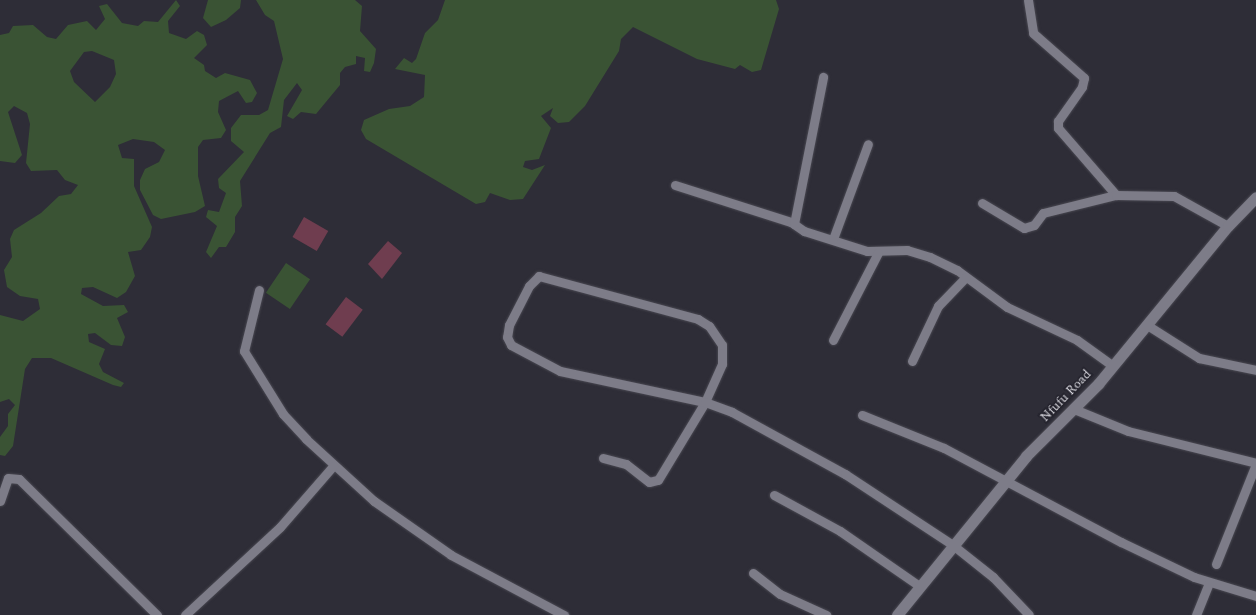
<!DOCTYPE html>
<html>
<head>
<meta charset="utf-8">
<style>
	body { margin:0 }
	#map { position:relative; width:1256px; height:615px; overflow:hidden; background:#2e2d37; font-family:Spectral,serif }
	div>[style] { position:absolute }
	.green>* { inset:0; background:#3a5334; transform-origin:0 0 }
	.building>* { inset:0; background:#6f3d4f; transform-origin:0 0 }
	.roads { filter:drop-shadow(0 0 1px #494851) drop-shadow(0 0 1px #494851) }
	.minor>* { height:9px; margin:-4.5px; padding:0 4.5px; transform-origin:4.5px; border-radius:4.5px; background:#7d7c88 }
	.tertiary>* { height:11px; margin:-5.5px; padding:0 5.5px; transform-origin:5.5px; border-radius:5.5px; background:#7d7c88 }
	span { translate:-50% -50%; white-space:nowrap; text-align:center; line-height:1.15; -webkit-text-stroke:3.5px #24232d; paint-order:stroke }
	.street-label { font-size:13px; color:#dbdae1 }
</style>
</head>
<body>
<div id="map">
	<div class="green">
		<i style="clip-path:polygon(evenodd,176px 0,180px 6px,168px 21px,169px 33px,186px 39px,197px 31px,204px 35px,207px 45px,194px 58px,204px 65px,205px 71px,216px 78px,225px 73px,250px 80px,257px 93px,252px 102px,246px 103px,238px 91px,219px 101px,218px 112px,226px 130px,221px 138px,203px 140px,198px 147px,198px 176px,205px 206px,195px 212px,161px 219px,153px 215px,140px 190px,140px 180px,145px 169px,159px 162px,165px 150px,154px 142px,133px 139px,118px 145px,122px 158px,134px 159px,134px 186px,152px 227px,150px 237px,141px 250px,128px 252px,135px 276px,126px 292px,117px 298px,93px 287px,82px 288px,81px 294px,103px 306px,124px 305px,128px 312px,117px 318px,125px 337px,122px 346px,111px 345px,95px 333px,88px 334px,89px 342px,105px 349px,99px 364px,103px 372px,124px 383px,121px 387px,113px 385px,51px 358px,32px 358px,25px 369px,13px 446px,5px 456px,0 455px,0 437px,8px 426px,8px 414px,15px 405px,9px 399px,0 402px,0 315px,23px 321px,40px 309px,38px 299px,20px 296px,7px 287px,4px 270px,12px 257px,10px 239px,14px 230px,41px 213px,59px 196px,71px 194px,78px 185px,65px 180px,57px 170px,31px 171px,26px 163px,30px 124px,27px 113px,14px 106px,8px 112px,22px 155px,15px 163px,0 161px,0 35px,9px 33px,13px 26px,33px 25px,47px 37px,56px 39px,68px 25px,87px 21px,96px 30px,105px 19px,99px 6px,107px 4px,122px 23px,138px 26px,144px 21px,158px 22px,176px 0,92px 51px,114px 60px,116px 74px,110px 87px,95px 102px,74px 82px,70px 71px,84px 52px,92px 51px)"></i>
		<i style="clip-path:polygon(208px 0,241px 0,240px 8px,226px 20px,211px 27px,203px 18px)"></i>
		<i style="clip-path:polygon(256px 0,355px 0,362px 6px,360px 31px,376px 49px,374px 63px,370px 72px,364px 71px,365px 58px,356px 56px,356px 64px,345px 67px,340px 73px,340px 85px,316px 114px,301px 112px,293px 119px,287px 116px,302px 90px,297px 83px,284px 100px,281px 127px,270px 133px,240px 181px,242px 206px,235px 217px,235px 232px,226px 247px,219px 247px,211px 258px,206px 252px,217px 226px,206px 217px,208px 210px,219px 212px,226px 193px,219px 188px,218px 179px,244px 152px,231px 141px,231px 128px,241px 115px,259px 115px,268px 110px,283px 59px,274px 21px,265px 15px)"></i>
		<i style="clip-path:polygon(445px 0,776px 0,779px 9px,761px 70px,752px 72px,740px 65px,735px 69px,697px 59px,633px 27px,621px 39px,619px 51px,585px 106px,569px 122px,558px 123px,550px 116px,553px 108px,541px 116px,551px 128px,539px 159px,525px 161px,523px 167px,532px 170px,545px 165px,523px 199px,510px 200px,490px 193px,485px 202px,476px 204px,366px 139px,361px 130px,364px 120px,389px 109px,410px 106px,424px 97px,425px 75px,395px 69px,404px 58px,412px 63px,416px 59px,425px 33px,438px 20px)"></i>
		<i style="left:286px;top:263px;width:29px;height:36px;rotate:34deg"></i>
	</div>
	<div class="building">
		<i style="left:304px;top:217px;width:28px;height:23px;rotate:30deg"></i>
		<i style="clip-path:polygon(388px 241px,402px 253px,382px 279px,368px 264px)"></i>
		<i style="left:346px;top:297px;width:21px;height:34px;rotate:37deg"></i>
	</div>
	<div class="roads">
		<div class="minor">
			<i style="left:1028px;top:0;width:33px;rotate:81deg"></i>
			<i style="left:1033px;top:33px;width:68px;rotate:41.4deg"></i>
			<i style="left:1084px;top:78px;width:9px;rotate:103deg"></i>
			<i style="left:1082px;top:87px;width:42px;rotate:125.2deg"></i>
			<i style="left:1058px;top:121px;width:7px;rotate:90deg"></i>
			<i style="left:1058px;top:128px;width:89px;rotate:49.1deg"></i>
			<i style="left:675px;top:185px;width:122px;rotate:17.7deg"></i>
			<i style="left:791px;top:222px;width:16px;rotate:35deg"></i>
			<i style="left:804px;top:231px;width:66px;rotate:17.6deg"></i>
			<i style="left:867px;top:251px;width:40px;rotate:-1.4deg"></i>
			<i style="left:907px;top:250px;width:24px;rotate:17deg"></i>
			<i style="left:930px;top:257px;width:30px;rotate:26deg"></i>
			<i style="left:957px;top:270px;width:62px;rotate:36.5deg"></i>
			<i style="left:1007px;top:307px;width:77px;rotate:25.2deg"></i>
			<i style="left:1077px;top:340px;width:44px;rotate:35.8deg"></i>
			<i style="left:982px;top:203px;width:49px;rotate:30.8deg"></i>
			<i style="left:1024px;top:228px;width:10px;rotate:-17deg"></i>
			<i style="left:1034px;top:225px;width:15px;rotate:-53deg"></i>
			<i style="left:1043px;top:213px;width:75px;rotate:-13.9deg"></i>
			<i style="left:1116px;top:195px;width:58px;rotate:1deg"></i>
			<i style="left:1174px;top:196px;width:62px;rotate:29.1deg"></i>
			<i style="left:794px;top:224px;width:150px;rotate:-78.8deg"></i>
			<i style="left:833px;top:239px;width:101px;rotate:-69.8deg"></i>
			<i style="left:259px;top:290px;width:63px;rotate:103.8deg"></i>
			<i style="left:244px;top:351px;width:74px;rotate:58.2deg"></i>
			<i style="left:283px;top:414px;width:34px;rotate:47deg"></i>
			<i style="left:306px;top:439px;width:92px;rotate:42.4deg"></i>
			<i style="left:374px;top:501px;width:94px;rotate:35deg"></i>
			<i style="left:451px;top:555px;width:128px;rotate:28deg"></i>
			<i style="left:1147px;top:325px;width:62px;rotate:32.4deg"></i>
			<i style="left:1199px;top:358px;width:58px;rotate:11.9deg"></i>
			<i style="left:833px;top:340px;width:98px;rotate:-62.7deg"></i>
			<i style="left:912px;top:361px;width:61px;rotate:-64.7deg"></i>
			<i style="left:938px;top:306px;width:40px;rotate:-46deg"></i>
			<i style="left:1074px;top:409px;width:58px;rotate:22.2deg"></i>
			<i style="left:1128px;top:431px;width:132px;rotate:14deg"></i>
			<i style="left:862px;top:415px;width:88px;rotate:21.9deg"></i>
			<i style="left:944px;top:448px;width:200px;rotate:28deg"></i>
			<i style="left:1121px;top:542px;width:81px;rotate:25.6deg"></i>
			<i style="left:1194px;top:577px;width:65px;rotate:17deg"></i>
			<i style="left:603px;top:458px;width:24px;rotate:15deg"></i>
			<i style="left:626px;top:464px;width:29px;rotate:38deg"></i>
			<i style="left:649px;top:482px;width:9px;rotate:-13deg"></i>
			<i style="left:658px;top:480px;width:91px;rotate:-58.9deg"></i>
			<i style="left:705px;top:402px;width:42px;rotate:-65.9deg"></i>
			<i style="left:722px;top:364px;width:19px;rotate:-90deg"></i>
			<i style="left:722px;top:345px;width:23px;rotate:-124deg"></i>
			<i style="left:709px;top:326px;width:13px;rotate:-148deg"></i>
			<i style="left:698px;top:319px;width:165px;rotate:-164.9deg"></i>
			<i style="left:539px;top:276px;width:14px;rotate:135deg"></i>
			<i style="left:529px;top:286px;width:44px;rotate:117.1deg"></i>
			<i style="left:509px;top:325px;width:12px;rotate:99deg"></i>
			<i style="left:507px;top:337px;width:9px;rotate:63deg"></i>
			<i style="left:511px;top:345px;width:55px;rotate:28deg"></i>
			<i style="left:560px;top:371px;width:148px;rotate:12.1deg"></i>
			<i style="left:705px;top:402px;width:29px;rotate:20deg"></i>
			<i style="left:732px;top:412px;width:129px;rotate:28.8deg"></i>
			<i style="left:845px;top:474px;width:131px;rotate:33.4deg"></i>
			<i style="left:954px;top:546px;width:50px;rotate:38.5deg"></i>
			<i style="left:993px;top:577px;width:52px;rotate:46.5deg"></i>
			<i style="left:774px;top:495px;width:75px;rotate:28.6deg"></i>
			<i style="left:840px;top:531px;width:95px;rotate:34.7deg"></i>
			<i style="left:0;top:501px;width:24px;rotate:-71deg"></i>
			<i style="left:8px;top:478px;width:11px;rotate:5deg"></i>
			<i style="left:19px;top:479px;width:194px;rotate:44.6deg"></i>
			<i style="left:1216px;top:564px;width:108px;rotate:-68.2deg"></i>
			<i style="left:753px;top:573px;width:34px;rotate:38deg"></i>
			<i style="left:780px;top:594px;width:51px;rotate:24.5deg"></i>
			<i style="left:185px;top:615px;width:129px;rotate:-42.8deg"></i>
			<i style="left:280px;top:527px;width:81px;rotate:-49deg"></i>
			<i style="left:1196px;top:615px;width:35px;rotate:-68deg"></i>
		</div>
		<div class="tertiary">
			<i style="left:897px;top:615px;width:205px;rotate:-50.9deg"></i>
			<i style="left:1026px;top:456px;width:102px;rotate:-45deg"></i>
			<i style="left:1098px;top:384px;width:205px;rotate:-50.6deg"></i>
			<i style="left:1228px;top:226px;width:40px;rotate:-46deg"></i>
		</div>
	</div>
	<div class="street-label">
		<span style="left:1066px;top:396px;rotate:-46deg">Nfufu Road</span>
	</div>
</div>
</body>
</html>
